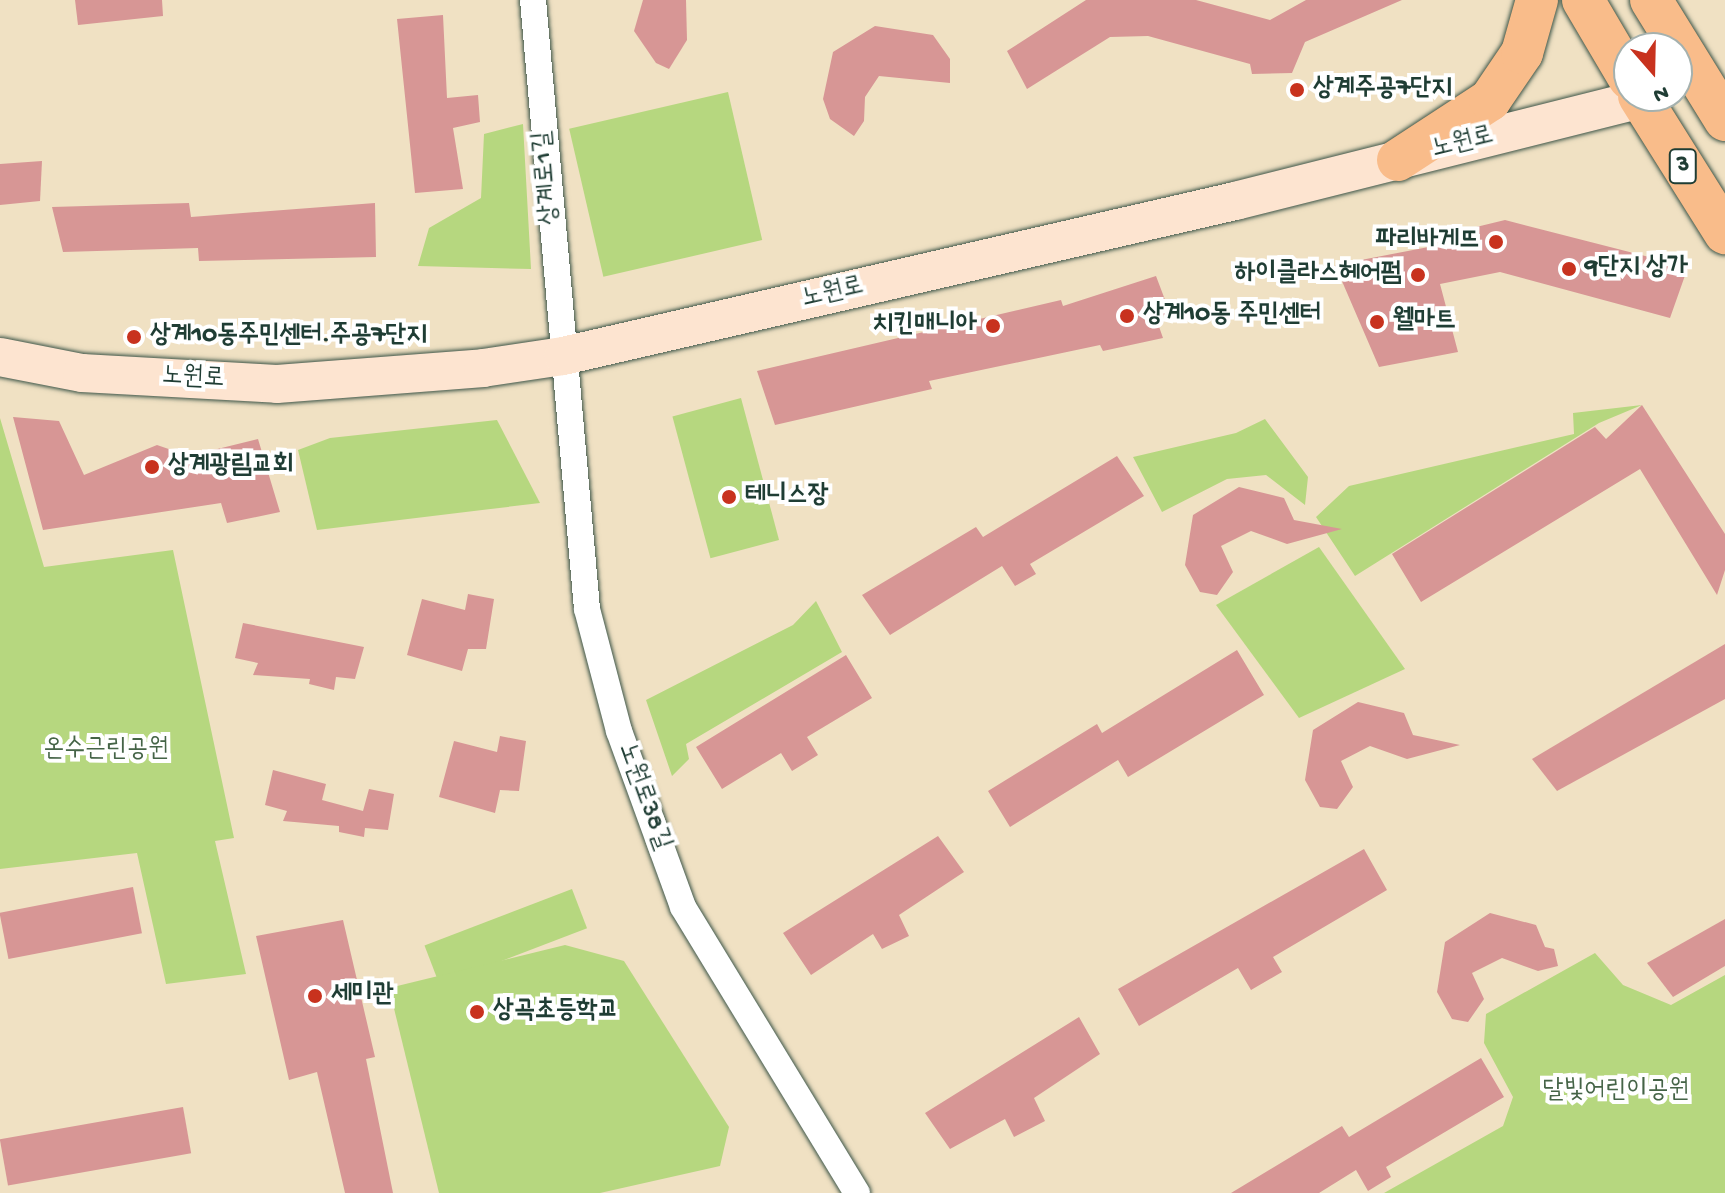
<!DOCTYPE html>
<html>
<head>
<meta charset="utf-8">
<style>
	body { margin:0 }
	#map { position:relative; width:1725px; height:1193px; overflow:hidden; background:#f0e1c3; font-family:"Gochi Hand","Poor Story",sans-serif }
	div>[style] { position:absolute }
	.green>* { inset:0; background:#b6d77f; transform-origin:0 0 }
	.building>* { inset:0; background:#d79695; transform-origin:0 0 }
	.roads { filter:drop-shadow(0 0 2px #3e5649) drop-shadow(0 0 2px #3e5649) }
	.minor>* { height:26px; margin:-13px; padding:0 13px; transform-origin:13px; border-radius:13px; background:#fff }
	.secondary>* { height:38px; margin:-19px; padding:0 19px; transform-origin:19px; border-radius:19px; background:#fde4d0 }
	.primary>* { height:42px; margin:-21px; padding:0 21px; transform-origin:21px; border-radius:21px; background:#f9bc8a }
	.dots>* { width:22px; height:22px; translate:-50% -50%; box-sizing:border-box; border:4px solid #fff; border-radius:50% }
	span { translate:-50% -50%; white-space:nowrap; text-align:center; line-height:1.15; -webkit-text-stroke:8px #fff; paint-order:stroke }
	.shield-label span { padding:2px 6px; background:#fff; border:2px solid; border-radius:6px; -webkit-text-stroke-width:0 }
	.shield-label { font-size:24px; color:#1f3d34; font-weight:700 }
	.poi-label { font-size:26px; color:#1f3d34; font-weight:700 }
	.left { translate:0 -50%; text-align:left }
	.right { translate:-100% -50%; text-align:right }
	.street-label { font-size:26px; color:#1f3d34 }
	.park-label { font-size:26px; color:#456447 }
	.north { position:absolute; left:1613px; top:32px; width:80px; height:80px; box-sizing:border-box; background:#fff; border:2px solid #a5b1ae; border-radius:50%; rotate:160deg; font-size:22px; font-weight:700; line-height:32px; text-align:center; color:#1f3d34 }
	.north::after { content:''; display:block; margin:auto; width:28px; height:36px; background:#c8321e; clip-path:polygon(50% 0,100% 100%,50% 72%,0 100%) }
</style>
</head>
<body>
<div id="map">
	<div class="green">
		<i style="left:728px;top:92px;width:152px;height:163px;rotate:77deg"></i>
		<i style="clip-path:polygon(523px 124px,531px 269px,418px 266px,429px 228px,481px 198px,484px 134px)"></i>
		<i style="left:741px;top:398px;width:147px;height:71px;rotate:75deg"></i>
		<i style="clip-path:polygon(1642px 405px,1599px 423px,1355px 576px,1316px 517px,1349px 486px,1574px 434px,1573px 413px)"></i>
		<i style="clip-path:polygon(0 418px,44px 567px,173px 550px,234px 838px,215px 841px,246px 974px,166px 984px,137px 853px,0 869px)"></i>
		<i style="clip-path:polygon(1265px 419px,1308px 477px,1305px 505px,1266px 475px,1227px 479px,1162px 512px,1133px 457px,1236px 433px)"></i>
		<i style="clip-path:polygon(497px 420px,540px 503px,317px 530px,298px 450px,330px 438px)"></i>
		<i style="clip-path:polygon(1319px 547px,1405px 669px,1299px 718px,1216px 605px)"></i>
		<i style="clip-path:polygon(816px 601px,842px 652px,686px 744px,689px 759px,672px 776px,646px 700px,793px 625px)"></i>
		<i style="left:572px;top:889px;width:42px;height:158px;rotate:69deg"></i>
		<i style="clip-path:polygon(565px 945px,624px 961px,729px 1127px,720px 1166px,600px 1193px,439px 1193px,389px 988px)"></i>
		<i style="clip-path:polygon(1595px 953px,1623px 985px,1671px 1005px,1725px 975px,1725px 1193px,1384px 1193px,1503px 1126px,1513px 1097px,1484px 1043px,1486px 1014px)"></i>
	</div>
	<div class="building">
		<i style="clip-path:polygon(75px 0,162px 0,163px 16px,78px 25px)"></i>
		<i style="clip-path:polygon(643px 0,686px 0,687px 40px,669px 69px,656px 63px,634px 31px)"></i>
		<i style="clip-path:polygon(1086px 0,1196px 0,1270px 20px,1306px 0,1402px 0,1305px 42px,1292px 73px,1252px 74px,1250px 64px,1148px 36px,1110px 37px,1027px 89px,1007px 51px)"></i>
		<i style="clip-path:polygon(443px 15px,447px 98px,478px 95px,480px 122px,453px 128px,463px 189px,415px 193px,397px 19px)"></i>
		<i style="clip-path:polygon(875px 26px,933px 35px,950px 59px,950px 83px,879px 76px,865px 97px,864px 121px,854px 136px,830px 119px,823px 99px,833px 52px)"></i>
		<i style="clip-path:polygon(42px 161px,40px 201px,0 205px,0 164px)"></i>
		<i style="clip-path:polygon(189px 203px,191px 217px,375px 203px,376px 257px,199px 261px,198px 248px,63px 252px,52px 207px)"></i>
		<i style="clip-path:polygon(1505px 220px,1688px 267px,1670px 318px,1500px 272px,1440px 284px,1458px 352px,1379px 367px,1335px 265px,1439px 245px,1435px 237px)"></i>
		<i style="clip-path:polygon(1156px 276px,1170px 313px,1156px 318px,1163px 338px,1103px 351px,1100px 345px,929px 381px,932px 389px,775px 425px,757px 371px,1061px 300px,1063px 306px)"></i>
		<i style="clip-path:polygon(1642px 405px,1725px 534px,1725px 570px,1717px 595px,1640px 469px,1421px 602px,1392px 554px,1595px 427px,1606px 439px)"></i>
		<i style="clip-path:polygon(13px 417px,59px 421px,84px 475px,157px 445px,189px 456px,258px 439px,280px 512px,227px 523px,221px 503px,43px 530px)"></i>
		<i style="clip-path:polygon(1117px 456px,1144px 496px,1030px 564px,1036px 574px,1015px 586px,1002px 566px,890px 635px,862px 595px,976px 527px,983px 537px)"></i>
		<i style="clip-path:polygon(1239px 487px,1284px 498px,1294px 520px,1342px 529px,1287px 544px,1251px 531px,1221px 546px,1233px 572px,1217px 595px,1200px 592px,1185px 565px,1193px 515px)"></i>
		<i style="clip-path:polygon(468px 594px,494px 599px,486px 649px,468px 649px,462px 671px,407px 655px,422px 599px,465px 610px)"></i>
		<i style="clip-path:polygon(243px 623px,364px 647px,355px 679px,336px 677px,334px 690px,309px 684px,310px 679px,253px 675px,258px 663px,235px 658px)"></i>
		<i style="clip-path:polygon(1725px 644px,1725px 699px,1557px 791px,1532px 759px)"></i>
		<i style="clip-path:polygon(1237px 650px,1264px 695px,1128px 777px,1118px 760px,1010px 827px,988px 791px,1097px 724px,1102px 733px)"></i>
		<i style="clip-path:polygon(846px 655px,872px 698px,807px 737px,818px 755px,792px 771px,781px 753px,722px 789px,696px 747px)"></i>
		<i style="clip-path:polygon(1358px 702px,1404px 713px,1413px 735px,1460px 745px,1407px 759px,1370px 746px,1341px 761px,1353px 787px,1337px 809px,1320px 807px,1305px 780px,1313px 730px)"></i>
		<i style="clip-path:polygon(500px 736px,526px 741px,519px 791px,500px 790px,495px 813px,439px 797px,454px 741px,497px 752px)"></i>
		<i style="clip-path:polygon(273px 770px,326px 784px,322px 800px,363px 811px,369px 789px,394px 794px,388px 830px,365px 828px,364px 837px,339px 832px,339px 826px,283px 821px,287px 811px,265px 805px)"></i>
		<i style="clip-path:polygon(938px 836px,964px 872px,899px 915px,909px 936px,882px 949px,873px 934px,811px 975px,783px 933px)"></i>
		<i style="clip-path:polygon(1364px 849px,1387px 890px,1273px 957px,1282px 972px,1251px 990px,1238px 968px,1139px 1026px,1118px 989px)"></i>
		<i style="left:133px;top:887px;width:47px;height:136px;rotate:79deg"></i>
		<i style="clip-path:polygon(1490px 913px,1536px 925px,1545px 947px,1554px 949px,1558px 966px,1538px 971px,1502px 958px,1472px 973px,1484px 999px,1468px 1022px,1452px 1019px,1437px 992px,1445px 942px)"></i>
		<i style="clip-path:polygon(1725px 919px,1725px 966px,1673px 997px,1647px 963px)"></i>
		<i style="clip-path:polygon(343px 920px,375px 1057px,366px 1059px,393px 1193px,345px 1193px,317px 1072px,289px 1080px,256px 936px)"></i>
		<i style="clip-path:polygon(1079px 1017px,1100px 1054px,1034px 1098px,1045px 1121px,1014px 1137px,1005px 1119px,950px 1149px,925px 1113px)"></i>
		<i style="clip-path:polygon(1481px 1058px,1504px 1097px,1386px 1167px,1391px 1177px,1368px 1191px,1356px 1170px,1319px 1193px,1231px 1193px,1342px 1126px,1349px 1137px)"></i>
		<i style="left:183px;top:1107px;width:47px;height:186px;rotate:80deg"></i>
	</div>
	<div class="roads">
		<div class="minor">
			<i style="left:533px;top:0;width:611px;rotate:84.93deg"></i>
			<i style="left:587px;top:609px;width:126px;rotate:75.3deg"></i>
			<i style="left:619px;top:731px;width:187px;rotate:70deg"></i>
			<i style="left:683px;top:907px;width:335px;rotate:58.7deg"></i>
		</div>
		<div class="secondary">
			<i style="left:0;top:357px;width:84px;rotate:11deg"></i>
			<i style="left:82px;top:373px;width:195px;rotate:3.2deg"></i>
			<i style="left:277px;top:384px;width:207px;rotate:-4.4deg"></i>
			<i style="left:483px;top:368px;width:81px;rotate:-8.5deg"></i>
			<i style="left:563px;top:356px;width:690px;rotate:-12.99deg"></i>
			<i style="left:1235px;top:201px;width:430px;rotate:-14.1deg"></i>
		</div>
		<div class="primary">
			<i style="left:1583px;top:0;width:91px;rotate:59.5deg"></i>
			<i style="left:1651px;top:0;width:141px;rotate:58.3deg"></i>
			<i style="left:1639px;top:96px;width:162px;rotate:57.9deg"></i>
			<i style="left:1398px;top:160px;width:110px;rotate:-33.1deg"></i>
			<i style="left:1490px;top:100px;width:57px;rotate:-55.8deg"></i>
			<i style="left:1522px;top:53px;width:55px;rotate:-74.2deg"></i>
		</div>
	</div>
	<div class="dots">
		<i style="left:1297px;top:90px;background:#c8321e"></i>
		<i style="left:1496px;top:242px;background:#c8321e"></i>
		<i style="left:1569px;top:269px;background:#c8321e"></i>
		<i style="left:1418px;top:275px;background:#c8321e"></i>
		<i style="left:1127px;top:316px;background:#c8321e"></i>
		<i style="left:1377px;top:322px;background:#c8321e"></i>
		<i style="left:993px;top:326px;background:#c8321e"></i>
		<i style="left:134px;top:337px;background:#c8321e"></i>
		<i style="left:152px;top:467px;background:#c8321e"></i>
		<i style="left:729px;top:497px;background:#c8321e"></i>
		<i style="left:315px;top:996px;background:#c8321e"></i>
		<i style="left:477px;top:1012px;background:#c8321e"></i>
	</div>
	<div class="shield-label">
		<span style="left:1683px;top:166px">3</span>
	</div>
	<div class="poi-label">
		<span class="left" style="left:1313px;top:90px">상계주공7단지</span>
		<span class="right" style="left:1480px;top:242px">파리바게뜨</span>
		<span class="left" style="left:1585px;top:269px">9단지 상가</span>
		<span class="right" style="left:1402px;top:275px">하이클라스헤어펌</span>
		<span class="left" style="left:1143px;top:316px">상계10동 주민센터</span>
		<span class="left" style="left:1393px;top:322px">웰마트</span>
		<span class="right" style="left:977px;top:326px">치킨매니아</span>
		<span class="left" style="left:150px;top:337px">상계10동주민센터.주공7단지</span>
		<span class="left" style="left:168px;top:467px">상계광림교회</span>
		<span class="left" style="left:745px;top:497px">테니스장</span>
		<span class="left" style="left:331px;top:996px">세미관</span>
		<span class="left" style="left:493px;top:1012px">상곡초등학교</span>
	</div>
	<div class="street-label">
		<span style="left:1463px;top:144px;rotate:-14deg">노원로</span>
		<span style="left:548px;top:178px;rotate:-95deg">상계로1길</span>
		<span style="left:833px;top:294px;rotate:-13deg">노원로</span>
		<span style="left:193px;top:379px;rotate:3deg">노원로</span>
		<span style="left:643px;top:797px;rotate:70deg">노원로38길</span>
	</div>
	<div class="park-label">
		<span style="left:106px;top:751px">온수근린공원</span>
		<span style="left:1616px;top:1092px">달빛어린이공원</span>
	</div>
	<div class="north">N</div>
</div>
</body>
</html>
